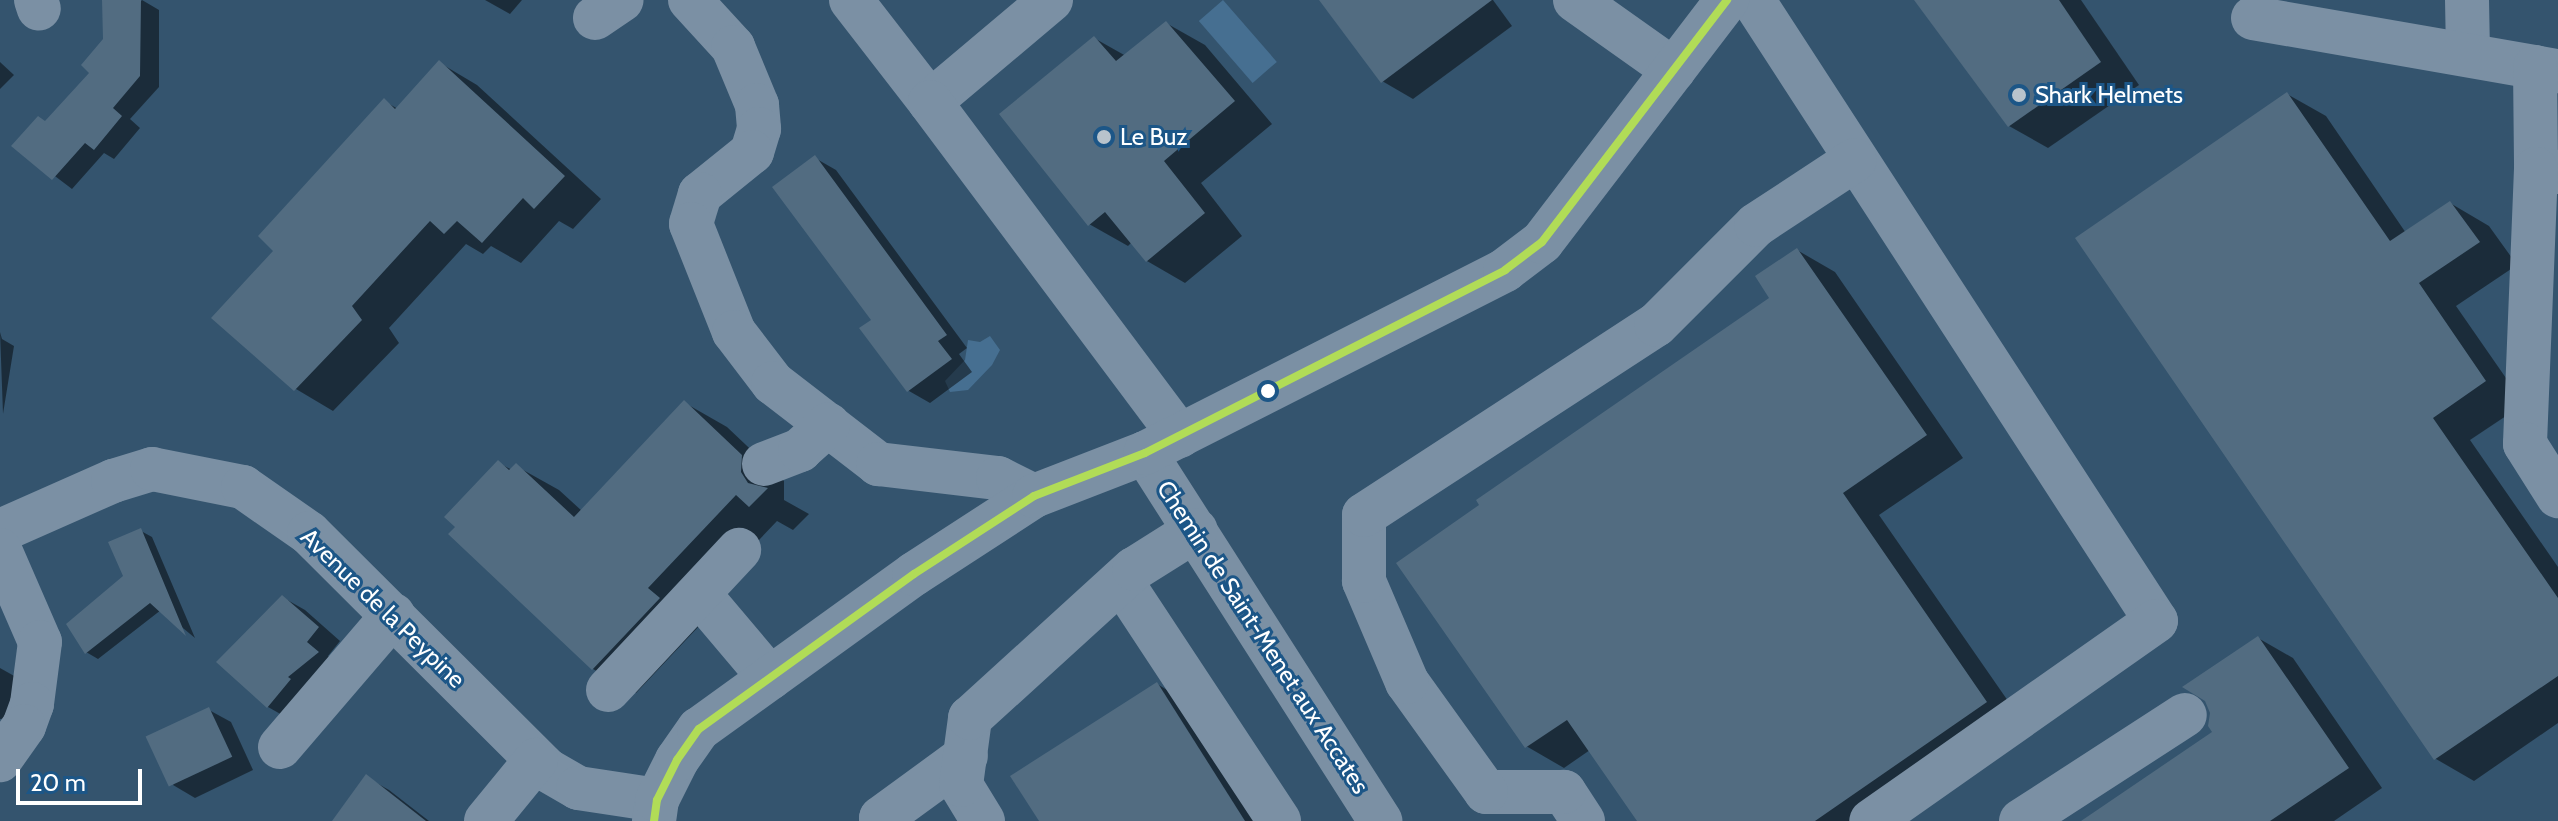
<!DOCTYPE html>
<html>
<head>
<meta charset="utf-8">
<style>
	body { margin:0 }
	#map { position:relative; width:2558px; height:821px; overflow:hidden; background:#34546e; font-family:Cabin,sans-serif }
	div>[style] { position:absolute }
	.water>* { inset:0; background:#466f91; transform-origin:0 0 }
	.shadow>* { inset:0; background:#0007 }
	.building>* { inset:0; background:#526c81; transform-origin:0 0 }
	.minor>* { height:44px; margin:-22px; padding:0 22px; transform-origin:22px; border-radius:22px; background:#7b90a4 }
	.bus-1>* { height:8px; margin:-4px; padding:0 4px; transform-origin:4px; border-radius:4px; background:#b1dc57 }
	.dots>* { width:22px; height:22px; translate:-50% -50%; box-sizing:border-box; border:4px solid #1c5687; border-radius:50% }
	span { translate:-50% -50%; white-space:nowrap; text-align:center; line-height:1.15; -webkit-text-stroke:6px #1c5687; paint-order:stroke }
	.poi-label { font-size:24px; color:#fff }
	.left { translate:0 -50%; text-align:left }
	.street-label { font-size:24px; color:#fff }
	.scale { position:absolute; left:16px; top:769px; width:126px; height:36px; box-sizing:border-box; border:4px solid #fff; border-top:0; padding-left:10px; font-size:24px; line-height:28px; white-space:nowrap; color:#fff; -webkit-text-stroke:6px #1c5687; paint-order:stroke }
</style>
</head>
<body>
<div id="map">
	<div class="water">
		<i style="left:1223px;top:0;width:82px;height:32px;rotate:49deg"></i>
		<i style="clip-path:polygon(990px 336px,1000px 350px,992px 365px,968px 390px,950px 392px,945px 381px,965px 360px,968px 340px,980px 342px)"></i>
	</div>
	<div class="shadow">
		<i style="clip-path:polygon(142px 0,159px 10px,159px 87px,130px 119px,140px 128px,114px 159px,104px 153px,72px 189px,14px 145px,46px 123px,92px 73px,84px 66px)"></i>
		<i style="clip-path:polygon(485px 0,522px 0,510px 14px)"></i>
		<i style="clip-path:polygon(1322px 0,1493px 0,1512px 26px,1413px 99px,1382px 81px)"></i>
		<i style="clip-path:polygon(1917px 0,2081px 0,2139px 85px,2048px 148px,2009px 126px)"></i>
		<i style="clip-path:polygon(1166px 23px,1205px 45px,1272px 124px,1201px 183px,1242px 236px,1185px 283px,1147px 261px,1132px 242px,1128px 246px,1089px 224px,1094px 38px,1126px 56px)"></i>
		<i style="clip-path:polygon(0 62px,14px 75px,0 89px)"></i>
		<i style="clip-path:polygon(440px 63px,477px 85px,601px 199px,573px 229px,559px 221px,521px 263px,491px 246px,483px 254px,466px 244px,389px 328px,399px 343px,333px 411px,296px 389px,214px 318px,276px 251px,384px 101px,398px 109px)"></i>
		<i style="clip-path:polygon(2287px 94px,2326px 116px,2406px 233px,2450px 203px,2489px 226px,2517px 265px,2456px 306px,2524px 404px,2470px 440px,2558px 567px,2558px 723px,2474px 781px,2436px 759px,2078px 238px)"></i>
		<i style="clip-path:polygon(815px 158px,836px 170px,967px 348px,959px 354px,972px 372px,930px 403px,909px 391px,874px 320px)"></i>
		<i style="clip-path:polygon(1797px 250px,1835px 272px,1963px 458px,1879px 515px,2024px 724px,1884px 821px,1639px 821px,1590px 750px,1564px 768px,1526px 746px)"></i>
		<i style="clip-path:polygon(0 332px,2px 339px,14px 346px,3px 414px)"></i>
		<i style="clip-path:polygon(685px 403px,727px 427px,784px 481px,784px 500px,809px 514px,793px 530px,777px 521px,690px 613px,701px 624px,636px 693px,593px 669px,499px 463px,512px 470px,516px 466px,559px 490px,582px 511px)"></i>
		<i style="clip-path:polygon(141px 531px,152px 537px,195px 638px,161px 610px,98px 659px,86px 652px,126px 577px)"></i>
		<i style="clip-path:polygon(282px 597px,305px 610px,340px 641px,328px 656px,340px 666px,291px 720px,268px 707px,218px 662px)"></i>
		<i style="clip-path:polygon(2258px 638px,2293px 658px,2382px 788px,2334px 821px,2085px 821px,2215px 733px)"></i>
		<i style="clip-path:polygon(0 668px,16px 677px,20px 717px,0 719px)"></i>
		<i style="clip-path:polygon(1157px 684px,1196px 707px,1268px 821px,1042px 821px)"></i>
		<i style="clip-path:polygon(209px 710px,231px 722px,253px 770px,195px 798px,173px 785px)"></i>
		<i style="clip-path:polygon(366px 777px,389px 790px,429px 821px,335px 821px)"></i>
	</div>
	<div class="building">
		<i style="clip-path:polygon(102px 0,141px 0,140px 76px,113px 108px,122px 116px,94px 150px,85px 143px,52px 180px,11px 146px,38px 116px,45px 121px,89px 73px,81px 65px,103px 39px)"></i>
		<i style="clip-path:polygon(1319px 0,1492px 0,1381px 83px)"></i>
		<i style="clip-path:polygon(1914px 0,2059px 0,2101px 62px,2008px 127px)"></i>
		<i style="clip-path:polygon(1166px 21px,1235px 101px,1164px 161px,1205px 213px,1146px 262px,1105px 212px,1088px 226px,999px 114px,1094px 36px,1116px 61px)"></i>
		<i style="clip-path:polygon(439px 60px,565px 176px,534px 209px,523px 198px,482px 243px,457px 221px,444px 234px,430px 221px,352px 306px,362px 320px,294px 391px,211px 318px,273px 251px,258px 236px,384px 98px,395px 109px)"></i>
		<i style="clip-path:polygon(2287px 92px,2390px 241px,2450px 201px,2480px 242px,2419px 283px,2486px 381px,2433px 418px,2558px 598px,2558px 676px,2434px 760px,2075px 238px)"></i>
		<i style="clip-path:polygon(815px 155px,947px 335px,938px 341px,952px 359px,907px 392px,859px 328px,871px 320px,772px 187px)"></i>
		<i style="clip-path:polygon(1797px 248px,1927px 435px,1843px 493px,1987px 702px,1815px 821px,1637px 821px,1567px 720px,1525px 748px,1396px 563px,1479px 505px,1476px 500px,1769px 298px,1755px 276px)"></i>
		<i style="clip-path:polygon(684px 400px,742px 455px,741px 472px,748px 483px,768px 488px,749px 507px,736px 495px,648px 588px,660px 598px,592px 670px,448px 534px,455px 527px,444px 517px,498px 460px,509px 470px,516px 463px,574px 517px)"></i>
		<i style="clip-path:polygon(141px 528px,186px 636px,150px 603px,85px 654px,66px 624px,123px 576px,108px 542px)"></i>
		<i style="clip-path:polygon(282px 595px,319px 627px,307px 642px,319px 652px,288px 677px,291px 679px,267px 708px,216px 662px)"></i>
		<i style="clip-path:polygon(2258px 636px,2349px 768px,2270px 821px,2081px 821px,2212px 732px,2208px 726px,2210px 713px,2205px 701px,2182px 687px)"></i>
		<i style="clip-path:polygon(1157px 682px,1245px 821px,1039px 821px,1010px 776px)"></i>
		<i style="left:209px;top:707px;width:55px;height:70px;rotate:65deg"></i>
		<i style="clip-path:polygon(366px 774px,426px 821px,332px 821px)"></i>
	</div>
	<div class="minor">
		<i style="left:36px;top:0;width:9px;rotate:72deg"></i>
		<i style="left:690px;top:0;width:64px;rotate:47.5deg"></i>
		<i style="left:733px;top:47px;width:63px;rotate:67.5deg"></i>
		<i style="left:757px;top:105px;width:24px;rotate:85deg"></i>
		<i style="left:759px;top:129px;width:24px;rotate:107deg"></i>
		<i style="left:752px;top:152px;width:67px;rotate:141.1deg"></i>
		<i style="left:700px;top:194px;width:31px;rotate:107deg"></i>
		<i style="left:691px;top:224px;width:116px;rotate:68.3deg"></i>
		<i style="left:734px;top:332px;width:64px;rotate:52.6deg"></i>
		<i style="left:773px;top:383px;width:133px;rotate:37.6deg"></i>
		<i style="left:878px;top:464px;width:121px;rotate:6.7deg"></i>
		<i style="left:998px;top:478px;width:40px;rotate:26.6deg"></i>
		<i style="left:851px;top:0;width:129px;rotate:52.2deg"></i>
		<i style="left:1051px;top:0;width:158px;rotate:139.9deg"></i>
		<i style="left:930px;top:102px;width:417px;rotate:53.2deg"></i>
		<i style="left:1575px;top:0;width:121px;rotate:35.3deg"></i>
		<i style="left:1753px;top:0;width:740px;rotate:57.02deg"></i>
		<i style="left:2156px;top:621px;width:348px;rotate:144.9deg"></i>
		<i style="left:2467px;top:0;width:54px;rotate:88.9deg"></i>
		<i style="left:595px;top:18px;width:32px;rotate:-34deg"></i>
		<i style="left:2253px;top:18px;width:310px;rotate:9.9deg"></i>
		<i style="left:2535px;top:67px;width:102px;rotate:89.4deg"></i>
		<i style="left:2536px;top:169px;width:22px;rotate:8deg"></i>
		<i style="left:2536px;top:169px;width:275px;rotate:92.3deg"></i>
		<i style="left:2525px;top:444px;width:62px;rotate:57.6deg"></i>
		<i style="left:1145px;top:453px;width:437px;rotate:57.4deg"></i>
		<i style="left:764px;top:464px;width:39px;rotate:-21deg"></i>
		<i style="left:800px;top:450px;width:38px;rotate:-42deg"></i>
		<i style="left:0;top:531px;width:124px;rotate:-23.9deg"></i>
		<i style="left:113px;top:481px;width:41px;rotate:-17.1deg"></i>
		<i style="left:152px;top:469px;width:93px;rotate:11.2deg"></i>
		<i style="left:243px;top:487px;width:80px;rotate:34.9deg"></i>
		<i style="left:309px;top:533px;width:336px;rotate:44.9deg"></i>
		<i style="left:547px;top:770px;width:36px;rotate:30deg"></i>
		<i style="left:578px;top:788px;width:80px;rotate:8.6deg"></i>
		<i style="left:0;top:550px;width:100px;rotate:66.5deg"></i>
		<i style="left:40px;top:642px;width:63px;rotate:97.4deg"></i>
		<i style="left:32px;top:704px;width:23px;rotate:110deg"></i>
		<i style="left:24px;top:726px;width:42px;rotate:125.2deg"></i>
		<i style="left:1121px;top:581px;width:287px;rotate:56.6deg"></i>
		<i style="left:699px;top:594px;width:110px;rotate:49.8deg"></i>
		<i style="left:608px;top:690px;width:192px;rotate:-46.9deg"></i>
		<i style="left:280px;top:747px;width:174px;rotate:-49.4deg"></i>
		<i style="left:486px;top:821px;width:79px;rotate:-50.7deg"></i>
		<i style="left:654px;top:821px;width:21px;rotate:-82deg"></i>
		<i style="left:657px;top:800px;width:45px;rotate:-63.4deg"></i>
		<i style="left:677px;top:760px;width:38px;rotate:-55deg"></i>
		<i style="left:699px;top:729px;width:265px;rotate:-35.8deg"></i>
		<i style="left:914px;top:574px;width:143px;rotate:-33deg"></i>
		<i style="left:1034px;top:496px;width:119px;rotate:-21.2deg"></i>
		<i style="left:1145px;top:453px;width:404px;rotate:-26.9deg"></i>
		<i style="left:1505px;top:270px;width:46px;rotate:-37.1deg"></i>
		<i style="left:1542px;top:242px;width:305px;rotate:-52.6deg"></i>
		<i style="left:884px;top:821px;width:4px;rotate:-135deg"></i>
		<i style="left:881px;top:818px;width:105px;rotate:-36.1deg"></i>
		<i style="left:983px;top:821px;width:42px;rotate:-121.4deg"></i>
		<i style="left:961px;top:785px;width:68px;rotate:-82.3deg"></i>
		<i style="left:970px;top:718px;width:222px;rotate:-42.3deg"></i>
		<i style="left:1134px;top:569px;width:73px;rotate:-32.2deg"></i>
		<i style="left:1583px;top:821px;width:35px;rotate:-123deg"></i>
		<i style="left:1564px;top:792px;width:78px;rotate:180deg"></i>
		<i style="left:1486px;top:792px;width:135px;rotate:-125.7deg"></i>
		<i style="left:1407px;top:682px;width:110px;rotate:-113.1deg"></i>
		<i style="left:1364px;top:581px;width:66px;rotate:-90deg"></i>
		<i style="left:1364px;top:515px;width:348px;rotate:-33.1deg"></i>
		<i style="left:1656px;top:325px;width:141px;rotate:-45deg"></i>
		<i style="left:1756px;top:225px;width:118px;rotate:-33.3deg"></i>
		<i style="left:2021px;top:821px;width:195px;rotate:-32.9deg"></i>
	</div>
	<div class="bus-1">
		<i style="left:654px;top:821px;width:21px;rotate:-82deg"></i>
		<i style="left:657px;top:800px;width:45px;rotate:-63.4deg"></i>
		<i style="left:677px;top:760px;width:38px;rotate:-55deg"></i>
		<i style="left:699px;top:729px;width:265px;rotate:-35.8deg"></i>
		<i style="left:914px;top:574px;width:143px;rotate:-33deg"></i>
		<i style="left:1034px;top:496px;width:119px;rotate:-21.2deg"></i>
		<i style="left:1145px;top:453px;width:404px;rotate:-26.9deg"></i>
		<i style="left:1505px;top:270px;width:46px;rotate:-37.1deg"></i>
		<i style="left:1542px;top:242px;width:305px;rotate:-52.6deg"></i>
	</div>
	<div class="dots">
		<i style="left:2019px;top:95px;background:#b8c3cc"></i>
		<i style="left:1104px;top:137px;background:#b8c3cc"></i>
		<i style="left:1268px;top:391px;background:#fff"></i>
	</div>
	<div class="poi-label">
		<span class="left" style="left:2035px;top:95px">Shark Helmets</span>
		<span class="left" style="left:1120px;top:137px">Le Buz</span>
	</div>
	<div class="street-label">
		<span style="left:383px;top:608px;rotate:44deg">Avenue de la Peypine</span>
		<span style="left:1263px;top:637px;rotate:57deg">Chemin de Saint-Menet aux Accates</span>
	</div>
	<div class="scale">20 m</div>
</div>
</body>
</html>
